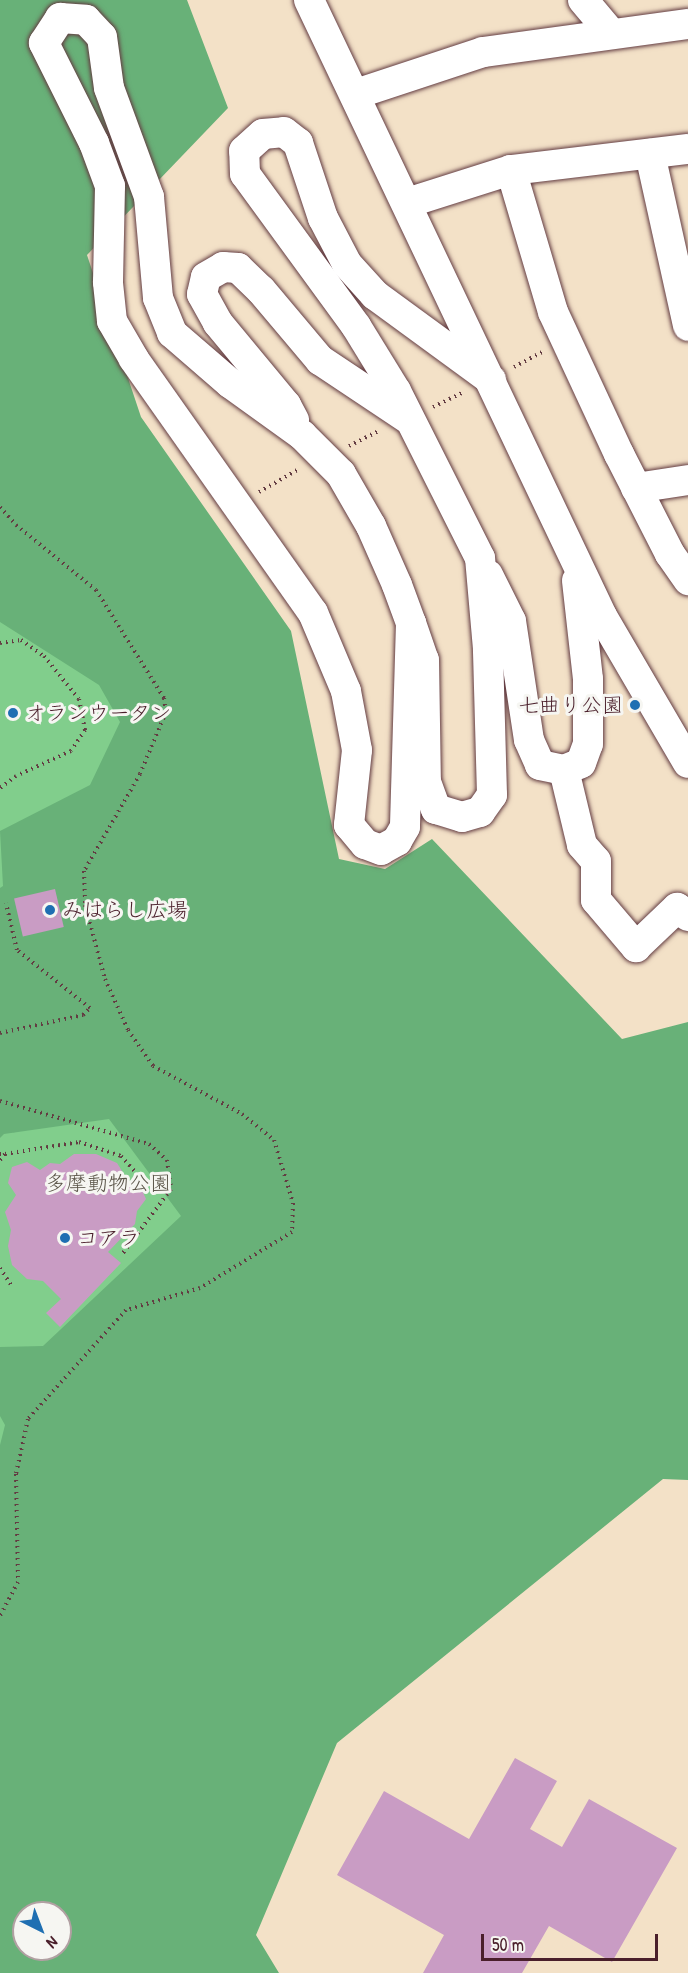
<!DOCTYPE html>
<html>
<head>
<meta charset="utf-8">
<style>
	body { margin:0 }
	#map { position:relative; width:688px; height:1973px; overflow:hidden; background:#f3e1c7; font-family:"Patrick Hand","Klee One",sans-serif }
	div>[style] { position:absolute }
	.green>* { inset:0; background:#81ce8c }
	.forest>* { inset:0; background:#68b178 }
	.building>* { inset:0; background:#c99cc4; transform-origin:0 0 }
	.path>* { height:4px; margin-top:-2px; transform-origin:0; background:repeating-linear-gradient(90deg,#633c42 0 1.5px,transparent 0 6px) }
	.roads { filter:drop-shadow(0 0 2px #633c42) drop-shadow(0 0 2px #633c42) }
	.minor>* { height:30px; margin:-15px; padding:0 15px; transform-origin:15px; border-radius:15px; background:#fff }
	.dots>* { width:16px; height:16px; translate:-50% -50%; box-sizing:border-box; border:3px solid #f6f6f2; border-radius:50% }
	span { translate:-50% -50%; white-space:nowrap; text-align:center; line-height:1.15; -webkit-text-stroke:6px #f6f6f2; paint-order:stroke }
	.poi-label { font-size:21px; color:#4a1f2b }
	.right { translate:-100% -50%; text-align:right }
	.left { translate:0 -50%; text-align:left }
	.park-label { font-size:21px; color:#5a5448 }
	.north { position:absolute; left:12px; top:1901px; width:60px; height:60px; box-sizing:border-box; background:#f6f6f2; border:2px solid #b1a0a2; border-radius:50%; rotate:138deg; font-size:16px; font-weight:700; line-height:24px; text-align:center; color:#4a1f2b }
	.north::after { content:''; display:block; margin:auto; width:21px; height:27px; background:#1f6fb2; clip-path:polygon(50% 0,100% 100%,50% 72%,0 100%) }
	.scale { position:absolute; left:481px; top:1934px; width:177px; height:27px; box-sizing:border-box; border:3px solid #4a1f2b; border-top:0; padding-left:8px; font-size:18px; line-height:21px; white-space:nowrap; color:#4a1f2b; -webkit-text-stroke:4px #f6f6f2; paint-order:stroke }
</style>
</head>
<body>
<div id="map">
	<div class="green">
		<i style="clip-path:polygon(0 536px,86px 605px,258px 1155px,0 1473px)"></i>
	</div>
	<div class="forest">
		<i style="clip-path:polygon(evenodd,0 0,187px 0,228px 108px,87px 255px,141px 417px,291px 631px,339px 859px,385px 869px,432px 839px,622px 1039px,688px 1022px,688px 1480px,663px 1479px,337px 1743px,256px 1935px,279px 1973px,0 1973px,0 1445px,5px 1425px,0 1416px,0 1347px,43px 1346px,181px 1216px,109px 1119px,4px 1134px,0 1138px,0 888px,3px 886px,0 831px,90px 785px,120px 722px,99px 685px,0 622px,0 0,24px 1913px,60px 1913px,60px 1949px,24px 1949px,24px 1913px)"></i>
	</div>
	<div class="building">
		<i style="left:55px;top:889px;width:39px;height:42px;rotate:77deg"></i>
		<i style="clip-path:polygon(74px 1154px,96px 1154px,117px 1163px,129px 1182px,141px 1188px,146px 1199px,137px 1211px,135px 1224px,108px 1252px,121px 1263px,60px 1327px,46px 1313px,61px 1299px,43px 1281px,27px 1279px,12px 1265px,8px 1246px,11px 1230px,5px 1212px,16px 1195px,8px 1183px,12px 1167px,27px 1162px,40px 1170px,50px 1163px,60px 1164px)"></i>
		<i style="clip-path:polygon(515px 1758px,557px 1781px,530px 1829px,562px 1847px,589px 1799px,677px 1848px,612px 1962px,549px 1926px,522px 1973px,423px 1973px,444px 1935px,337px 1875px,384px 1791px,469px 1839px)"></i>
	</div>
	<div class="path">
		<i style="left:514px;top:367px;width:34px;rotate:-28deg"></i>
		<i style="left:433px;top:407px;width:34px;rotate:-26deg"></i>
		<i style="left:349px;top:446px;width:35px;rotate:-27deg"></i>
		<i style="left:259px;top:492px;width:46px;rotate:-29.9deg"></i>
		<i style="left:0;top:507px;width:24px;rotate:48deg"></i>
		<i style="left:16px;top:525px;width:103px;rotate:39.1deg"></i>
		<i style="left:96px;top:590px;width:128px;rotate:57.8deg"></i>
		<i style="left:164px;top:698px;width:14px;rotate:82deg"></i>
		<i style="left:166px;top:712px;width:67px;rotate:112.8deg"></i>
		<i style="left:140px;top:774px;width:112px;rotate:120deg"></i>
		<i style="left:84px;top:871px;width:34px;rotate:88deg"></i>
		<i style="left:85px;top:905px;width:77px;rotate:74.9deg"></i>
		<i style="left:105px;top:979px;width:56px;rotate:65.7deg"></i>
		<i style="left:128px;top:1030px;width:44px;rotate:55.2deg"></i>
		<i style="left:153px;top:1066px;width:101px;rotate:28.3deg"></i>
		<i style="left:242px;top:1114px;width:41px;rotate:39.1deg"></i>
		<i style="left:274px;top:1140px;width:66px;rotate:73.2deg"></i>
		<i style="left:293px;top:1203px;width:29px;rotate:92deg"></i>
		<i style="left:292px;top:1232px;width:108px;rotate:148.7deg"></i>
		<i style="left:200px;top:1288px;width:77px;rotate:163.4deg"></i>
		<i style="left:126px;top:1310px;width:147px;rotate:132deg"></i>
		<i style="left:28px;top:1419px;width:56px;rotate:102.3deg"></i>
		<i style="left:16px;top:1474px;width:108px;rotate:88.9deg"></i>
		<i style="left:18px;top:1582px;width:38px;rotate:118deg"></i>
		<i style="left:0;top:643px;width:21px;rotate:-8deg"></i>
		<i style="left:21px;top:640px;width:28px;rotate:35deg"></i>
		<i style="left:44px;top:656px;width:55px;rotate:50.9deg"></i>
		<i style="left:79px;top:699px;width:32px;rotate:79deg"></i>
		<i style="left:85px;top:730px;width:25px;rotate:124deg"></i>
		<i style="left:71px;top:751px;width:60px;rotate:155.6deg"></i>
		<i style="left:16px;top:776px;width:20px;rotate:143deg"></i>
		<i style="left:0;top:1033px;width:85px;rotate:-12.2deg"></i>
		<i style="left:83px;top:1015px;width:10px;rotate:-45deg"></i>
		<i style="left:90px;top:1008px;width:93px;rotate:-141.5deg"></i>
		<i style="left:17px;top:950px;width:48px;rotate:-103.2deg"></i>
		<i style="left:0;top:1101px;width:155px;rotate:16.1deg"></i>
		<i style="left:149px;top:1144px;width:24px;rotate:42deg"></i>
		<i style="left:167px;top:1160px;width:29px;rotate:82deg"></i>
		<i style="left:171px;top:1189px;width:80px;rotate:126.9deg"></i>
		<i style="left:0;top:1154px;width:5px"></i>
		<i style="left:5px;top:1154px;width:8px;rotate:130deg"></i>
		<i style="left:5px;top:1154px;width:75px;rotate:-9.2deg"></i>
		<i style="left:79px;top:1142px;width:44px;rotate:18.4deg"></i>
		<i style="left:121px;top:1156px;width:25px;rotate:48deg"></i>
		<i style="left:0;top:1268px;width:20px;rotate:57deg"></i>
	</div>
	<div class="roads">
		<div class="minor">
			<i style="left:309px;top:0;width:682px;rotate:64.56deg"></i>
			<i style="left:602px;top:616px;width:170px;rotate:59.7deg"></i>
			<i style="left:583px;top:0;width:42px;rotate:49.8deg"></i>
			<i style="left:356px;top:94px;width:134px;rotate:-18.3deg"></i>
			<i style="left:483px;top:52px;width:207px;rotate:-7.8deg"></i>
			<i style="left:650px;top:154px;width:176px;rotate:77.5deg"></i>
			<i style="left:511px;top:170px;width:148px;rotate:73.5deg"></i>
			<i style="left:553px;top:312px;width:157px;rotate:65.1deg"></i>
			<i style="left:619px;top:454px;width:112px;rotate:63deg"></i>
			<i style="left:670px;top:554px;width:32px;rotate:55deg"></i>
			<i style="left:407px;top:203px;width:109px;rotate:-17.6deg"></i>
			<i style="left:511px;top:170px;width:178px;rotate:-6.8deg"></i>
			<i style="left:294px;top:420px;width:17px;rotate:-118deg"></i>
			<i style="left:286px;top:405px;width:107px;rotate:-129.7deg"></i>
			<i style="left:218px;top:323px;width:33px;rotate:-119deg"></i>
			<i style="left:202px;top:294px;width:17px;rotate:-77deg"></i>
			<i style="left:206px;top:277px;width:20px;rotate:-30deg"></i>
			<i style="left:223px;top:267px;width:15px;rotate:4deg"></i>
			<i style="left:238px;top:268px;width:32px;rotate:44deg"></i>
			<i style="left:261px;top:290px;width:92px;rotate:49.9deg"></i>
			<i style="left:320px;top:360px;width:105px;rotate:33.7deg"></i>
			<i style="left:636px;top:488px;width:53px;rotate:-8.7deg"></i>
			<i style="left:488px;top:575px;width:51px;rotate:63.4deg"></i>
			<i style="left:511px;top:621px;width:120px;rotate:81.4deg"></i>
			<i style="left:529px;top:740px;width:27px;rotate:66deg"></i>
			<i style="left:540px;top:765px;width:25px;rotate:12deg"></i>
			<i style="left:564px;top:770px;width:18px;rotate:-22deg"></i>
			<i style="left:581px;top:763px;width:20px;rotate:-70deg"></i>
			<i style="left:588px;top:744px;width:65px;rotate:-90deg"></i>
			<i style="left:588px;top:679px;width:99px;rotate:-96.4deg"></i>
			<i style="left:411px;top:623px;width:204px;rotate:91.7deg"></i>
			<i style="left:405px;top:827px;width:16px;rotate:120deg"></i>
			<i style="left:397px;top:841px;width:18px;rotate:151deg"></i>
			<i style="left:381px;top:850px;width:17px;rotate:-159deg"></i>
			<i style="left:365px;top:844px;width:25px;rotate:-130deg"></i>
			<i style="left:349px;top:825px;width:75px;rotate:-83.9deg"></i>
			<i style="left:357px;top:750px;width:60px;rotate:-100.6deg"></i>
			<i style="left:346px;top:691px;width:85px;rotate:-112.9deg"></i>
			<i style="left:313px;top:613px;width:311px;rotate:-125.2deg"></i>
			<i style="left:134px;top:359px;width:44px;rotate:-120.1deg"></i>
			<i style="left:112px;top:321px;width:39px;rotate:-96deg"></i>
			<i style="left:108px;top:282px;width:96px;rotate:-88.8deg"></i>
			<i style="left:110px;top:186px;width:46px;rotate:-110.4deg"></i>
			<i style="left:94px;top:143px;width:112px;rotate:-116.6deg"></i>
			<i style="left:44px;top:43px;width:30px;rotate:-57deg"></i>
			<i style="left:60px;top:18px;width:26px;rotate:4deg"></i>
			<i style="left:86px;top:20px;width:23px;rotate:47deg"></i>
			<i style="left:102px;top:37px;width:51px;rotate:82.2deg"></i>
			<i style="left:109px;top:88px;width:116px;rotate:69.8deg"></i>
			<i style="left:149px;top:197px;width:101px;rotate:84.9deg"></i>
			<i style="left:158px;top:298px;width:38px;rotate:68deg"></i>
			<i style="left:172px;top:333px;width:77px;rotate:40.8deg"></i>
			<i style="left:230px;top:383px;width:89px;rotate:35.8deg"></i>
			<i style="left:302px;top:435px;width:55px;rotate:45deg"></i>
			<i style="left:341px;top:474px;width:60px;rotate:60deg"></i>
			<i style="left:371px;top:526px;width:64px;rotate:66.2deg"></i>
			<i style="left:397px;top:585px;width:40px;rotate:69.8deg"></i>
			<i style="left:411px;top:623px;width:39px;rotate:71deg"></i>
			<i style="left:424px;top:660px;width:122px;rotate:89.1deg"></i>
			<i style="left:426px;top:782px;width:29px;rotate:70deg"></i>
			<i style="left:436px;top:809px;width:27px;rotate:17deg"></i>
			<i style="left:462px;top:817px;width:19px;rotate:-16deg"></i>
			<i style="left:480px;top:812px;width:21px;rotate:-55deg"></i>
			<i style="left:492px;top:795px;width:146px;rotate:-91.6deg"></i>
			<i style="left:488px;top:649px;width:91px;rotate:-95deg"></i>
			<i style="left:480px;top:558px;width:187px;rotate:-116.7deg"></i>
			<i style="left:396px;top:391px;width:76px;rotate:-121.6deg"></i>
			<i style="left:356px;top:326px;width:188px;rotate:-126.1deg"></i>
			<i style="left:245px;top:174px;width:23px;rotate:-92deg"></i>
			<i style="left:244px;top:151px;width:25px;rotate:-42deg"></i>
			<i style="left:263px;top:134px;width:21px;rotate:-5deg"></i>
			<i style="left:284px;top:132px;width:18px;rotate:38deg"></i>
			<i style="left:298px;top:143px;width:79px;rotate:71.6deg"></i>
			<i style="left:323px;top:218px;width:52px;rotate:62.4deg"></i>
			<i style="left:347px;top:264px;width:42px;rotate:47.9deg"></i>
			<i style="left:375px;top:295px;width:144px;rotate:36.2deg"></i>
			<i style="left:564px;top:770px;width:77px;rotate:76.5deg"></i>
			<i style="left:582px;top:845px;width:21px;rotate:49deg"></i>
			<i style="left:596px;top:861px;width:39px;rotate:90deg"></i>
			<i style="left:596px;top:900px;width:62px;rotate:49.6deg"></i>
			<i style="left:636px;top:947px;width:57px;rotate:-43.6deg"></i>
			<i style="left:677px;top:908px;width:14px;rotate:36deg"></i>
		</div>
	</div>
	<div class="dots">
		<i style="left:635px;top:705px;background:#1f6fb2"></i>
		<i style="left:13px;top:713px;background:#1f6fb2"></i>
		<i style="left:50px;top:910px;background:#1f6fb2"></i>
		<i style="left:65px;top:1238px;background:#1f6fb2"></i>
	</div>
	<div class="poi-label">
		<span class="right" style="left:623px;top:705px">七曲り公園</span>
		<span class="left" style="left:25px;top:713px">オランウータン</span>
		<span class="left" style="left:62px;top:910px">みはらし広場</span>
		<span class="left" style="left:77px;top:1238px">コアラ</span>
	</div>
	<div class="park-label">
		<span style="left:108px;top:1183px">多摩動物公園</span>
	</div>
	<div class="north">N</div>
	<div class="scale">50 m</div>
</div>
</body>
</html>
